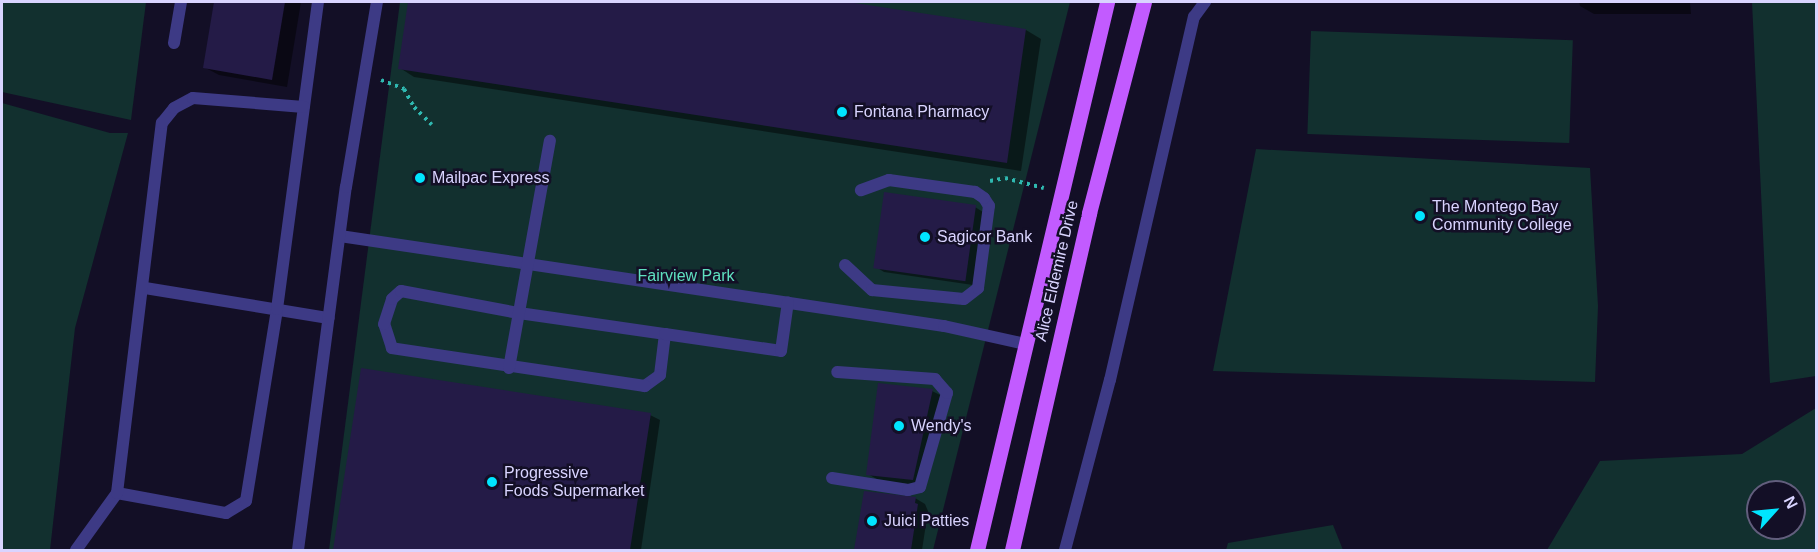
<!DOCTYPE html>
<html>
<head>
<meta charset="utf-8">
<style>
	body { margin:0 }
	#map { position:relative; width:1818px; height:552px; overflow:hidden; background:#130f26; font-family:Helvetica,sans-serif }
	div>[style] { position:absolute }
	.green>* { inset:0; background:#12302f; transform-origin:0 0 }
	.shadow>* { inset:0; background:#0007 }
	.building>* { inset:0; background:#241b47; transform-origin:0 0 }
	.path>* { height:4px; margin-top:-2px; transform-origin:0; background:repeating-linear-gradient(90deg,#2fb8b0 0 3px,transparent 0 7.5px) }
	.lane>* { height:12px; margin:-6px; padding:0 6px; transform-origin:6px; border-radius:6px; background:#3d3a85 }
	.primary>* { height:15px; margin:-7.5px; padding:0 7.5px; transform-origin:7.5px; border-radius:7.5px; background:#c25bff }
	.dots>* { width:16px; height:16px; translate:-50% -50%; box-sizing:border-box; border:3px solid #130f26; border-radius:50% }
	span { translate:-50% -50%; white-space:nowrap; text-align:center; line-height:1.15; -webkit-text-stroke:5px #130f26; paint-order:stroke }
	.poi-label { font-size:16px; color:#d9d4ff }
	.left { translate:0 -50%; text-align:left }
	.street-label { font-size:16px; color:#d9d4ff }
	.park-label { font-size:16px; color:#5fe0c0 }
	.frame { position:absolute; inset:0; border:3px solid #d9d4ff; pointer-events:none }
	.north { position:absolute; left:1746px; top:480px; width:60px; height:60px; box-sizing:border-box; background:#130f26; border:2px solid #625e7d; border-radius:50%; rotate:63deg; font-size:16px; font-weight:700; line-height:24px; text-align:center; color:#d9d4ff }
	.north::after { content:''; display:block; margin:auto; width:21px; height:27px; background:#00e5ff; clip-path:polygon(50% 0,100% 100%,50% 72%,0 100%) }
</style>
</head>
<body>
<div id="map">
	<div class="green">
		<i style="clip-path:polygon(2px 2px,146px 2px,131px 120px,2px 92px)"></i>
		<i style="clip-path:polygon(400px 2px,1070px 2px,933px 550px,329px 550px)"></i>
		<i style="clip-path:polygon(1752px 2px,1816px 2px,1816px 376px,1770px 383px)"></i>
		<i style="left:1311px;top:31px;width:262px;height:103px;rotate:2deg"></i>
		<i style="clip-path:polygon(2px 103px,110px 133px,128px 133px,75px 328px,50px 550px,2px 550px)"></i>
		<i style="clip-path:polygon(1256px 149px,1590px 168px,1598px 306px,1595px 382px,1213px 371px)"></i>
		<i style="clip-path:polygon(evenodd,1816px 408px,1816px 550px,1547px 550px,1600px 461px,1742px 454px,1816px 408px,1758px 492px,1794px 492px,1794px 528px,1758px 528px,1758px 492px)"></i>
		<i style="clip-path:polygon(1333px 525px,1343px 550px,1226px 550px,1228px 543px)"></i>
	</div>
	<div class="shadow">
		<i style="clip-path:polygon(216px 2px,301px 2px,287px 87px,219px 75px,204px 67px)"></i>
		<i style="clip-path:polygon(409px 2px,838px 2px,1026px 30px,1041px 39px,1021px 171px,414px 77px,400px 68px)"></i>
		<i style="clip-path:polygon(1579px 2px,1690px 2px,1691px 14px,1594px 14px,1580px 6px)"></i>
		<i style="clip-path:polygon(975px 207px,983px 212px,973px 285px,884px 272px,876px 267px)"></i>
		<i style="clip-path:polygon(362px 370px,650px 415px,660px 420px,641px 550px,335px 550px)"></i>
		<i style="clip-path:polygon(932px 391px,944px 397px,925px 486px,880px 481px,868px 474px)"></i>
		<i style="clip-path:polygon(865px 493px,915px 498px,925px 504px,928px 511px,922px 550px,856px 550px)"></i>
	</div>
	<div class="building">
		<i style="clip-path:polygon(214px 2px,285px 2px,272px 80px,203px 68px)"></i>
		<i style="clip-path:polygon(408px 2px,848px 2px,1026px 29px,1007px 163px,398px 69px)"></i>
		<i style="left:884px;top:192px;width:93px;height:77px;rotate:8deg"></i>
		<i style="clip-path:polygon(361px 368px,651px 413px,630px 550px,333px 550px)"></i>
		<i style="clip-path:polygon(878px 383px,933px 389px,913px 480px,866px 475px)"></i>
		<i style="clip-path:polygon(864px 491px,916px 497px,915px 503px,918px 504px,911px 550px,854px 550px)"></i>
	</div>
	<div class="path">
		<i style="left:381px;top:80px;width:25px;rotate:21deg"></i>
		<i style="left:404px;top:89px;width:21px;rotate:61deg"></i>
		<i style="left:414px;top:107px;width:25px;rotate:45deg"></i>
		<i style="left:990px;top:181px;width:15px;rotate:-11deg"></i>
		<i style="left:1005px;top:178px;width:40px;rotate:14.4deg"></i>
	</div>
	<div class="lane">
		<i style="left:174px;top:43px;width:42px;rotate:-80.3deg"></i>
		<i style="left:340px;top:236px;width:611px;rotate:8.48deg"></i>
		<i style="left:944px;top:326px;width:84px;rotate:12.4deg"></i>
		<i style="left:845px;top:265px;width:37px;rotate:43deg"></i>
		<i style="left:872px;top:290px;width:92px;rotate:5.6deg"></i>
		<i style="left:964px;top:299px;width:18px;rotate:-38deg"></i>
		<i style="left:978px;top:288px;width:83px;rotate:-82.4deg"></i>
		<i style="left:989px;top:206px;width:9px;rotate:-122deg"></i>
		<i style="left:984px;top:198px;width:11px;rotate:-146deg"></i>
		<i style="left:975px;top:192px;width:87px;rotate:-172.1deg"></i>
		<i style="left:889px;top:180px;width:30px;rotate:160deg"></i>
		<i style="left:145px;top:288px;width:186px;rotate:9.3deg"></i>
		<i style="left:665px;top:334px;width:41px;rotate:97deg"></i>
		<i style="left:660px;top:375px;width:19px;rotate:144deg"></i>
		<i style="left:645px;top:386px;width:256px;rotate:-171.5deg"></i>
		<i style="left:392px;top:348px;width:25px;rotate:-108deg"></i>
		<i style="left:384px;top:324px;width:26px;rotate:-72deg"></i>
		<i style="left:392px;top:299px;width:12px;rotate:-42deg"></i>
		<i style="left:401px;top:291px;width:120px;rotate:10.6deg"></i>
		<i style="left:519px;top:313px;width:148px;rotate:8.2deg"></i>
		<i style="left:665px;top:334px;width:117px;rotate:8.3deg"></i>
		<i style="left:781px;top:351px;width:49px;rotate:-81.9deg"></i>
		<i style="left:509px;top:368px;width:231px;rotate:-79.8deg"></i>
		<i style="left:832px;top:478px;width:77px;rotate:9deg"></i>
		<i style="left:908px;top:490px;width:12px;rotate:-14deg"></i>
		<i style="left:920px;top:487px;width:98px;rotate:-74deg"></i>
		<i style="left:947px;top:393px;width:18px;rotate:-131deg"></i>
		<i style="left:935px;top:379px;width:98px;rotate:-175.9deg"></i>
		<i style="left:117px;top:493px;width:111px;rotate:10.4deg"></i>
		<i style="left:226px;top:513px;width:23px;rotate:-31deg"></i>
		<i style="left:246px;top:501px;width:194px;rotate:-80.8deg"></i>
		<i style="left:277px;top:309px;width:310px;rotate:-82.4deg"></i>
		<i style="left:76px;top:550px;width:70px;rotate:-54.3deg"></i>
		<i style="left:117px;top:493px;width:373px;rotate:-83.1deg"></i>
		<i style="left:162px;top:123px;width:19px;rotate:-51deg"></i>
		<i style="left:174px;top:108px;width:21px;rotate:-28deg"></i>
		<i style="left:193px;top:98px;width:111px;rotate:4.6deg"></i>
		<i style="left:298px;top:550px;width:366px;rotate:-82.5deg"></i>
		<i style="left:346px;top:187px;width:188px;rotate:-80.5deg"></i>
		<i style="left:1065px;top:550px;width:176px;rotate:-75.2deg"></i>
		<i style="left:1110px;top:380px;width:373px;rotate:-77deg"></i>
		<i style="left:1194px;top:17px;width:19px;rotate:-54deg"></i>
	</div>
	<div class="primary">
		<i style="left:977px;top:550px;width:563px;rotate:-76.65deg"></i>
		<i style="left:1012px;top:550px;width:346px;rotate:-77.1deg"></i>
		<i style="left:1089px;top:213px;width:218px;rotate:-75.4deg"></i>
	</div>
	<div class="dots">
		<i style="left:842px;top:112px;background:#00e5ff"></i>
		<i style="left:420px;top:178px;background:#00e5ff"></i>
		<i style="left:1420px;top:216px;background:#00e5ff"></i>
		<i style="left:925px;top:237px;background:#00e5ff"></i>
		<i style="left:899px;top:426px;background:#00e5ff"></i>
		<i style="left:492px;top:482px;background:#00e5ff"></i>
		<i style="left:872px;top:521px;background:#00e5ff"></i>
	</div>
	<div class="poi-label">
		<span class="left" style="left:854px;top:112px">Fontana Pharmacy</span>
		<span class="left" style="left:432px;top:178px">Mailpac Express</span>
		<span class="left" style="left:1432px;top:216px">The Montego Bay<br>Community College</span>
		<span class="left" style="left:937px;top:237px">Sagicor Bank</span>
		<span class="left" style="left:911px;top:426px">Wendy's</span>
		<span class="left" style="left:504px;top:482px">Progressive<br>Foods Supermarket</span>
		<span class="left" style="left:884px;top:521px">Juici Patties</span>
	</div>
	<div class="street-label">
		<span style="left:1057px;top:271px;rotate:-77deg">Alice Eldemire Drive</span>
	</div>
	<div class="park-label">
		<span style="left:686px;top:276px">Fairview Park</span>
	</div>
	<div class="frame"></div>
	<div class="north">N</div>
</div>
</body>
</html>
